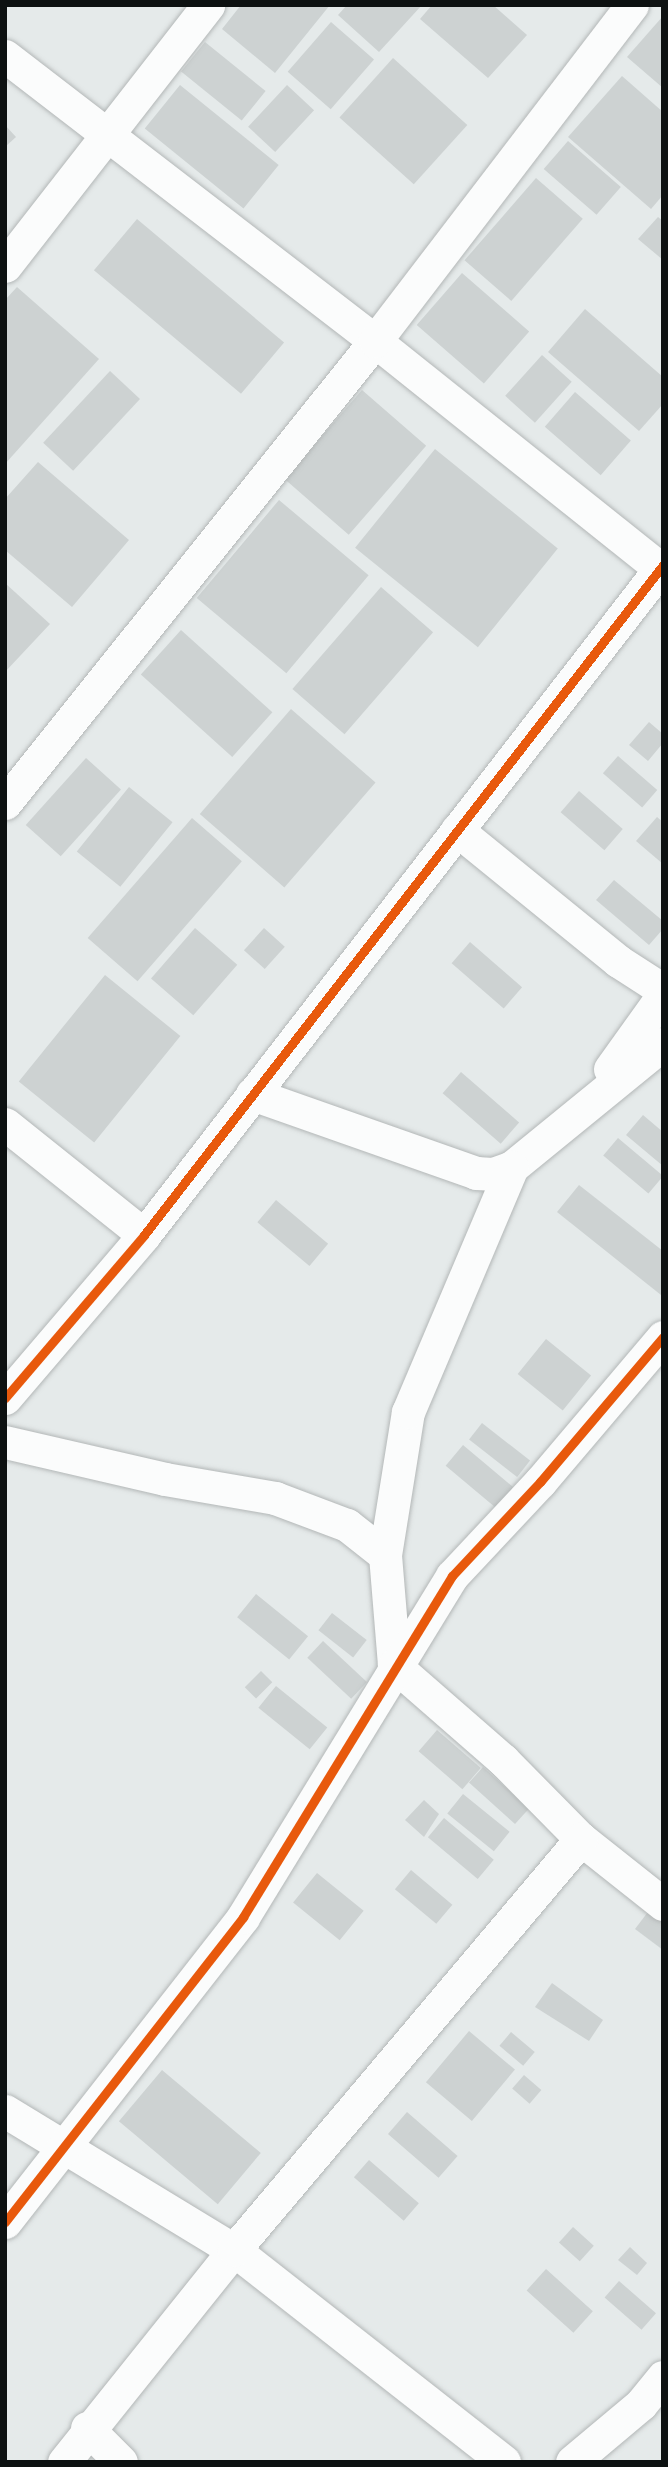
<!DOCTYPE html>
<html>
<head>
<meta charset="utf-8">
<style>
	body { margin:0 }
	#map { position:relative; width:668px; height:2467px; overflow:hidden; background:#e5eaea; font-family:Montserrat,sans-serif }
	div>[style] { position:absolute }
	.building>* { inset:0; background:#cdd2d2; transform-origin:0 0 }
	.roads { filter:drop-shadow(0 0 2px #b3b7b7) drop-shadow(0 0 2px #b3b7b7) }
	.street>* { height:33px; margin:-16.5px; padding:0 16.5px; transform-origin:16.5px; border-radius:16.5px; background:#fbfcfc }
	.cycleway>* { height:9px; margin:-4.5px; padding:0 4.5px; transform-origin:4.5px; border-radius:4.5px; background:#e8590c }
	span { translate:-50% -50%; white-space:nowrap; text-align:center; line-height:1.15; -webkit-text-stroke:5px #e2eded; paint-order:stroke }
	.frame { position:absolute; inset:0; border:7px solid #0d1111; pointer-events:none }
</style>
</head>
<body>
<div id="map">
	<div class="building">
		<i style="clip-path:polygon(241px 5px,330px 5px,275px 73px,222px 29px)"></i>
		<i style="clip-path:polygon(347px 5px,422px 5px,379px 52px,338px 15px)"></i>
		<i style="clip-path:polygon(432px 5px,493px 5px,527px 35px,488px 78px,420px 19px)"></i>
		<i style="clip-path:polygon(663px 16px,663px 88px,627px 57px)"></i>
		<i style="left:331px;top:22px;width:57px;height:66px;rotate:41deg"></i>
		<i style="left:205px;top:42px;width:78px;height:38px;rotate:39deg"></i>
		<i style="left:393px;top:58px;width:100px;height:80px;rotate:42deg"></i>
		<i style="clip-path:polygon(622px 76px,663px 112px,663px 195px,651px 209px,568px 137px)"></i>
		<i style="left:180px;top:85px;width:127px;height:56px;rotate:39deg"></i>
		<i style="left:287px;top:85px;width:37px;height:57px;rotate:43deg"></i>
		<i style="clip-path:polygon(5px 125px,16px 137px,5px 147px)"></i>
		<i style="left:568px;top:141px;width:70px;height:37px;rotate:41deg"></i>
		<i style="left:536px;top:178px;width:62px;height:109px;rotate:41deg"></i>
		<i style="clip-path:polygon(658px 217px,663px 221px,663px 260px,638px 239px)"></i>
		<i style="left:137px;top:219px;width:192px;height:67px;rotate:40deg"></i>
		<i style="left:462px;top:273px;width:89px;height:69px;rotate:41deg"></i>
		<i style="clip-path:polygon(17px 287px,99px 359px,5px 464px,5px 300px)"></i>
		<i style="clip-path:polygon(585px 309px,663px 377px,663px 404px,639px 431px,548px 352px)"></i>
		<i style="left:542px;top:355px;width:40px;height:55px;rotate:42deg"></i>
		<i style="left:110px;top:371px;width:41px;height:98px;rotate:43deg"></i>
		<i style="left:362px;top:390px;width:85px;height:118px;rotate:41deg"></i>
		<i style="left:575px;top:392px;width:74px;height:46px;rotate:41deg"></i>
		<i style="left:435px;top:449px;width:158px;height:127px;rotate:39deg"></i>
		<i style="clip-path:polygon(38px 462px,129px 540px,72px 607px,5px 550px,5px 499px)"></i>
		<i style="left:279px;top:500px;width:117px;height:128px;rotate:40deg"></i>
		<i style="clip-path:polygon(5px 583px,50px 624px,5px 672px)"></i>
		<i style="left:381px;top:587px;width:69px;height:135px;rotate:41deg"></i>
		<i style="left:181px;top:630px;width:123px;height:60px;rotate:42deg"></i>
		<i style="left:291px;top:709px;width:112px;height:139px;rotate:41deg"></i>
		<i style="clip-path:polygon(649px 722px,663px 734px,663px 743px,648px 761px,629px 745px)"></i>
		<i style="left:618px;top:756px;width:52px;height:23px;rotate:41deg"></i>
		<i style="left:86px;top:758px;width:47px;height:90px;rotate:42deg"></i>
		<i style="left:129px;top:787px;width:56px;height:83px;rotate:39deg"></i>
		<i style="left:579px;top:791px;width:58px;height:28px;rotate:41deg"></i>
		<i style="clip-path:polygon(657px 817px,663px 822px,663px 864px,636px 841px)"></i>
		<i style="left:192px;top:818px;width:66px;height:159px;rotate:41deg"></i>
		<i style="clip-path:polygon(614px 880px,663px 921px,663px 929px,649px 945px,596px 900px)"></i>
		<i style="left:195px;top:928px;width:56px;height:67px;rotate:41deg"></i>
		<i style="left:264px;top:928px;width:28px;height:30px;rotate:42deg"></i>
		<i style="left:470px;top:942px;width:69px;height:28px;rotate:41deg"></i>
		<i style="left:105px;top:975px;width:97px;height:137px;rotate:39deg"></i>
		<i style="left:461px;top:1072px;width:77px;height:28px;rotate:41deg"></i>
		<i style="clip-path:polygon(643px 1115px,663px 1132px,663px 1166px,626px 1135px)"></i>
		<i style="left:618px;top:1138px;width:59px;height:23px;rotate:40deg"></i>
		<i style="clip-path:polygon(579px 1185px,663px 1251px,661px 1295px,557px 1212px)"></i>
		<i style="left:276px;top:1200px;width:68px;height:29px;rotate:40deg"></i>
		<i style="left:546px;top:1339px;width:58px;height:45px;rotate:39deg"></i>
		<i style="left:482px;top:1423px;width:61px;height:21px;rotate:38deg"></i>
		<i style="left:463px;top:1445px;width:67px;height:27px;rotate:40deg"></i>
		<i style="left:256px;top:1594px;width:67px;height:30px;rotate:39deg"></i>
		<i style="left:332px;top:1613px;width:44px;height:22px;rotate:38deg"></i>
		<i style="left:323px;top:1641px;width:60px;height:23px;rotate:43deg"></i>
		<i style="left:261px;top:1671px;width:16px;height:23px;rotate:45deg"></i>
		<i style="left:276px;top:1686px;width:66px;height:28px;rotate:39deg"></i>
		<i style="left:437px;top:1730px;width:58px;height:28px;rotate:41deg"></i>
		<i style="left:483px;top:1767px;width:62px;height:21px;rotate:42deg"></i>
		<i style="left:463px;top:1794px;width:60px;height:25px;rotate:39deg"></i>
		<i style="clip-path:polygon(424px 1800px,439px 1814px,424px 1837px,405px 1820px)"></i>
		<i style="left:444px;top:1818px;width:65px;height:25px;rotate:40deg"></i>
		<i style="left:411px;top:1870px;width:54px;height:25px;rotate:40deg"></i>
		<i style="left:317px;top:1873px;width:60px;height:38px;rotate:39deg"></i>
		<i style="clip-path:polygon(654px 1904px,663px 1910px,663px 1950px,635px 1929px)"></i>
		<i style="clip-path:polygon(552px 1983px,603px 2020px,589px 2041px,535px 2007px)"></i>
		<i style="left:469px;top:2031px;width:60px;height:67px;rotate:40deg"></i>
		<i style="left:511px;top:2032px;width:31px;height:18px;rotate:40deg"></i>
		<i style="left:162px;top:2070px;width:129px;height:67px;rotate:40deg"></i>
		<i style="left:524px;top:2075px;width:23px;height:18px;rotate:41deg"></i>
		<i style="left:407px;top:2112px;width:67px;height:29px;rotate:41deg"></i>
		<i style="left:369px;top:2160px;width:66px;height:23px;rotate:41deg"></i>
		<i style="left:573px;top:2227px;width:28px;height:21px;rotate:42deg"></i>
		<i style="clip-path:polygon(630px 2247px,647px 2263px,637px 2275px,618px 2260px)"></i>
		<i style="left:546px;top:2269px;width:63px;height:29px;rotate:42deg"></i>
		<i style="left:619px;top:2281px;width:49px;height:22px;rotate:41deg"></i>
	</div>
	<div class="roads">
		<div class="street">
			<i style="left:5px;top:56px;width:467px;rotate:37.6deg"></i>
			<i style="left:375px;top:341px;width:369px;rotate:38.6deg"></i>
			<i style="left:5px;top:266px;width:331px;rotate:-52.1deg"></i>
			<i style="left:5px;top:803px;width:592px;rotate:-51.31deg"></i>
			<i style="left:375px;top:341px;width:423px;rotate:-52.6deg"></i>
			<i style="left:457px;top:830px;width:208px;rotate:39.1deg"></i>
			<i style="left:618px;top:961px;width:54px;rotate:32.8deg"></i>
			<i style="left:610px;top:1069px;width:91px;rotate:-54.4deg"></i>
			<i style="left:252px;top:1094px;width:238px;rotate:19.4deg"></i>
			<i style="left:476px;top:1173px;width:17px;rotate:3deg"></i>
			<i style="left:493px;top:1174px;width:20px;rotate:-20deg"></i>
			<i style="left:512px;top:1167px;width:195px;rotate:-39.2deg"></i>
			<i style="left:5px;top:1124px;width:178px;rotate:38.6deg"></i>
			<i style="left:5px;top:1398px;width:214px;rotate:-49.5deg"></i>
			<i style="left:144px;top:1235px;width:848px;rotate:-52.24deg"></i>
			<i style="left:5px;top:1442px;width:164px;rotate:13deg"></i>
			<i style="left:165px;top:1479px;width:112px;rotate:9.8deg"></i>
			<i style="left:275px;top:1498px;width:77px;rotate:20.6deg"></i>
			<i style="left:347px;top:1525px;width:48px;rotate:38.3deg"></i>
			<i style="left:385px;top:1555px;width:110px;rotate:85.3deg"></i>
			<i style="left:394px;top:1665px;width:145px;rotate:41.1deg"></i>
			<i style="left:503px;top:1760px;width:111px;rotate:45.4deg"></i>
			<i style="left:581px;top:1839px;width:105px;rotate:38.4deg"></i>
			<i style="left:385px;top:1555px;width:145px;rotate:-80.9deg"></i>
			<i style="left:408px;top:1412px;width:266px;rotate:-67deg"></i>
			<i style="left:5px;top:2111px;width:268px;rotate:31.3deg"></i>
			<i style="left:234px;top:2250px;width:343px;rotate:38.1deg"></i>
			<i style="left:5px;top:2222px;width:387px;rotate:-52deg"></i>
			<i style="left:243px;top:1917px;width:400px;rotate:-58.5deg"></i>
			<i style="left:452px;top:1576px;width:129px;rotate:-46.9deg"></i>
			<i style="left:540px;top:1482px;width:190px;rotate:-49.7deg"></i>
			<i style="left:87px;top:2428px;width:48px;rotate:45deg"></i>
			<i style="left:64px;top:2462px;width:272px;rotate:-51.3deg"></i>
			<i style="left:234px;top:2250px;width:538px;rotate:-49.83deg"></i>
			<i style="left:572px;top:2462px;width:90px;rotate:-40deg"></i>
			<i style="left:641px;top:2404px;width:35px;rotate:-51deg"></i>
		</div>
	</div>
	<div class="cycleway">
		<i style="left:5px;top:1398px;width:214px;rotate:-49.5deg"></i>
		<i style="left:144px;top:1235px;width:848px;rotate:-52.24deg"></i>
		<i style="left:5px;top:2222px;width:387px;rotate:-52deg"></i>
		<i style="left:243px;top:1917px;width:400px;rotate:-58.5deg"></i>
		<i style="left:452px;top:1576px;width:129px;rotate:-46.9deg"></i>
		<i style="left:540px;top:1482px;width:190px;rotate:-49.7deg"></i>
	</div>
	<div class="frame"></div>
</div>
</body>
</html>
